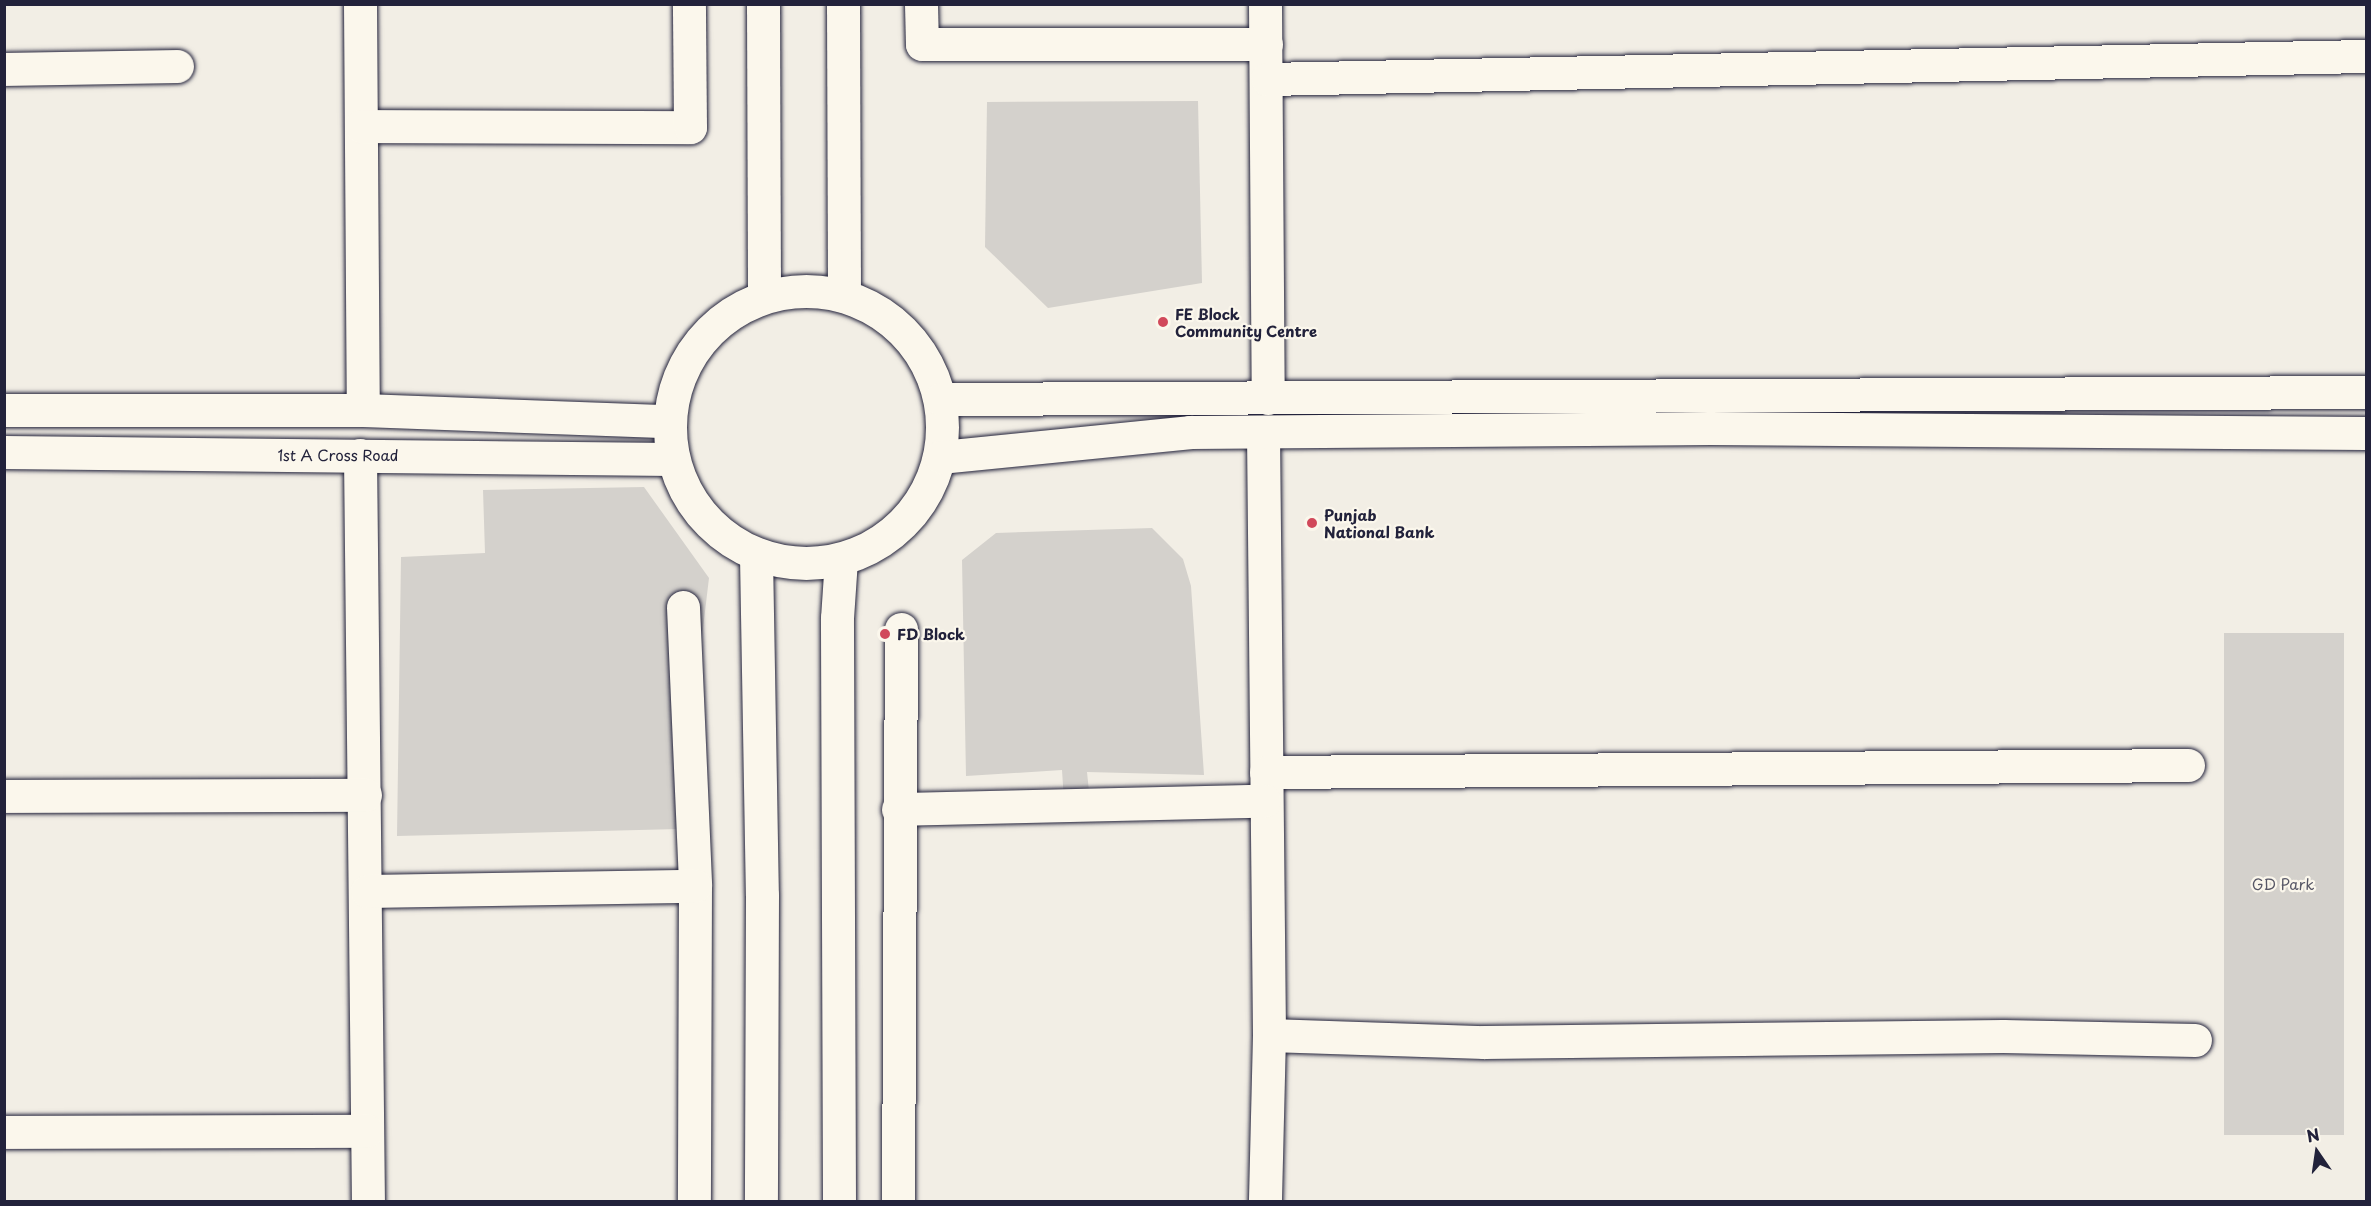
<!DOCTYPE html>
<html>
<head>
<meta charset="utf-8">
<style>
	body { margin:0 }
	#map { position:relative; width:2371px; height:1206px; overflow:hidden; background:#f2eee5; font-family:"Playpen Sans",sans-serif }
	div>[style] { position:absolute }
	.green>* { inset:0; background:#d4d1cc; transform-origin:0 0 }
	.roads { filter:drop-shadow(0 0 2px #22223b) drop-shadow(0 0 2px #22223b) }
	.street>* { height:33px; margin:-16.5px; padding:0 16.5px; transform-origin:16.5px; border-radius:16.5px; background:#fbf7ec }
	.secondary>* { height:33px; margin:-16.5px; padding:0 16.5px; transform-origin:16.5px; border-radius:16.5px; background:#fbf7ec }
	.secondary>.ring { margin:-16.5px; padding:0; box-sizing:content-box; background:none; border:33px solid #fbf7ec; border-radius:50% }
	.dots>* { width:16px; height:16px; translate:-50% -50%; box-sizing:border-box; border:3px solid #fbf7ec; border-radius:50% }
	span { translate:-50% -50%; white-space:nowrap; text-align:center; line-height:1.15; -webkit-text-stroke:4.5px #fbf7ec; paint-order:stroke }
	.poi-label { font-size:15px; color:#22223b; font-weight:700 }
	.left { translate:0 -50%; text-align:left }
	.street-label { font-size:15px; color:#22223b }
	.park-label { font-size:15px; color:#575766 }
	.frame { position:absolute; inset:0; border:6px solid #22223b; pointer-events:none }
	.north { position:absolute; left:2287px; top:1122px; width:60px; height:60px; -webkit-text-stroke:4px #fbf7ec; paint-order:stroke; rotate:347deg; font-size:16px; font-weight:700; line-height:24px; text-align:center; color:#22223b }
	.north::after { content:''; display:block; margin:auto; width:21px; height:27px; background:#22223b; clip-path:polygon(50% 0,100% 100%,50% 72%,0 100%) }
</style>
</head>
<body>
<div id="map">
	<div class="green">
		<i style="clip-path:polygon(1198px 101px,1202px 283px,1048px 308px,985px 247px,987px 102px)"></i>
		<i style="clip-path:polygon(644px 487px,709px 578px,679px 829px,397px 836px,401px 557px,485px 553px,483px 490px)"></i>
		<i style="clip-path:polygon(1152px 528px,1183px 559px,1191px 586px,1204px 775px,1087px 772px,1090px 801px,1064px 801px,1062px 770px,966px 776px,962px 560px,996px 533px)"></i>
		<i style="left:2224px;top:633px;width:120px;height:502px"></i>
	</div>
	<div class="roads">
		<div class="street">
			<i style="left:360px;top:4px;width:406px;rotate:89.6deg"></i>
			<i style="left:921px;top:4px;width:40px;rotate:88.6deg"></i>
			<i style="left:922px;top:44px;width:344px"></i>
			<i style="left:1265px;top:4px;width:394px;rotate:89.6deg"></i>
			<i style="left:4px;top:69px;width:173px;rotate:-1deg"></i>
			<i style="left:1267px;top:79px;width:1099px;rotate:-1.2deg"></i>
			<i style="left:361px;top:126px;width:329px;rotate:0.2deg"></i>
			<i style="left:690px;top:127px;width:123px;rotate:-90.5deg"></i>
			<i style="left:1263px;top:432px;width:603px;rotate:89.43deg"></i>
			<i style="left:1269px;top:1035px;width:167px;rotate:91.4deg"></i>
			<i style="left:360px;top:455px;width:747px;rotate:89.39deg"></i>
			<i style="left:683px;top:607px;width:279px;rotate:87.5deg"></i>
			<i style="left:695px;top:886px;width:316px;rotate:90.2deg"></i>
			<i style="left:1266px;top:772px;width:922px;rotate:-0.43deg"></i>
			<i style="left:4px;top:796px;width:361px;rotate:-0.2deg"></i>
			<i style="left:898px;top:809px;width:366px;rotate:-1.3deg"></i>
			<i style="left:367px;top:891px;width:328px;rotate:-0.9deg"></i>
			<i style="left:1269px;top:1035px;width:215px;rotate:1.9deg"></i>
			<i style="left:1484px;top:1042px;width:519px;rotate:-0.66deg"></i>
			<i style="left:2003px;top:1036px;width:192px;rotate:1.2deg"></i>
			<i style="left:4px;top:1132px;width:363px;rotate:-0.2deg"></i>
			<i style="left:898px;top:1202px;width:573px;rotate:-89.7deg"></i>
		</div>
		<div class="secondary">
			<i style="left:763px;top:4px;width:293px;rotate:89.8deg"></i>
			<i style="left:843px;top:4px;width:292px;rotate:89.8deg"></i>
			<i class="ring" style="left:670px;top:291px;width:239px;height:239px"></i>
			<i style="left:941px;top:399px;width:1425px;rotate:-0.28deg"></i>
			<i style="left:4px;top:410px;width:359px"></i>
			<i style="left:363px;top:410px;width:305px;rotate:2.1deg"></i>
			<i style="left:4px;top:452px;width:668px;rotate:0.6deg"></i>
			<i style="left:941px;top:457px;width:250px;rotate:-5.7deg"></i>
			<i style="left:1190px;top:432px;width:520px;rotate:-0.44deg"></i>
			<i style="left:1710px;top:428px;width:656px;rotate:0.44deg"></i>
			<i style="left:756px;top:556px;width:339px;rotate:89deg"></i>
			<i style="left:762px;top:895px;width:307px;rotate:90.2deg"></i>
			<i style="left:839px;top:1202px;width:584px;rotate:-90.2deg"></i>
			<i style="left:837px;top:618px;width:58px;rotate:-86.1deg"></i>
		</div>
	</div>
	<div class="dots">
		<i style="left:1163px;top:322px;background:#d1495b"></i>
		<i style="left:1312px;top:523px;background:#d1495b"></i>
		<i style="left:885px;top:634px;background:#d1495b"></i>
	</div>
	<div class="poi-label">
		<span class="left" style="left:1175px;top:322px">FE Block<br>Community Centre</span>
		<span class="left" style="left:1324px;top:523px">Punjab<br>National Bank</span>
		<span class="left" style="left:897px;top:634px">FD Block</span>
	</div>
	<div class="street-label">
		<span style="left:338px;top:455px">1st A Cross Road</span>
	</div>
	<div class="park-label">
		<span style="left:2283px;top:884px">GD Park</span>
	</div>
	<div class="frame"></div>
	<div class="north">N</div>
</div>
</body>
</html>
